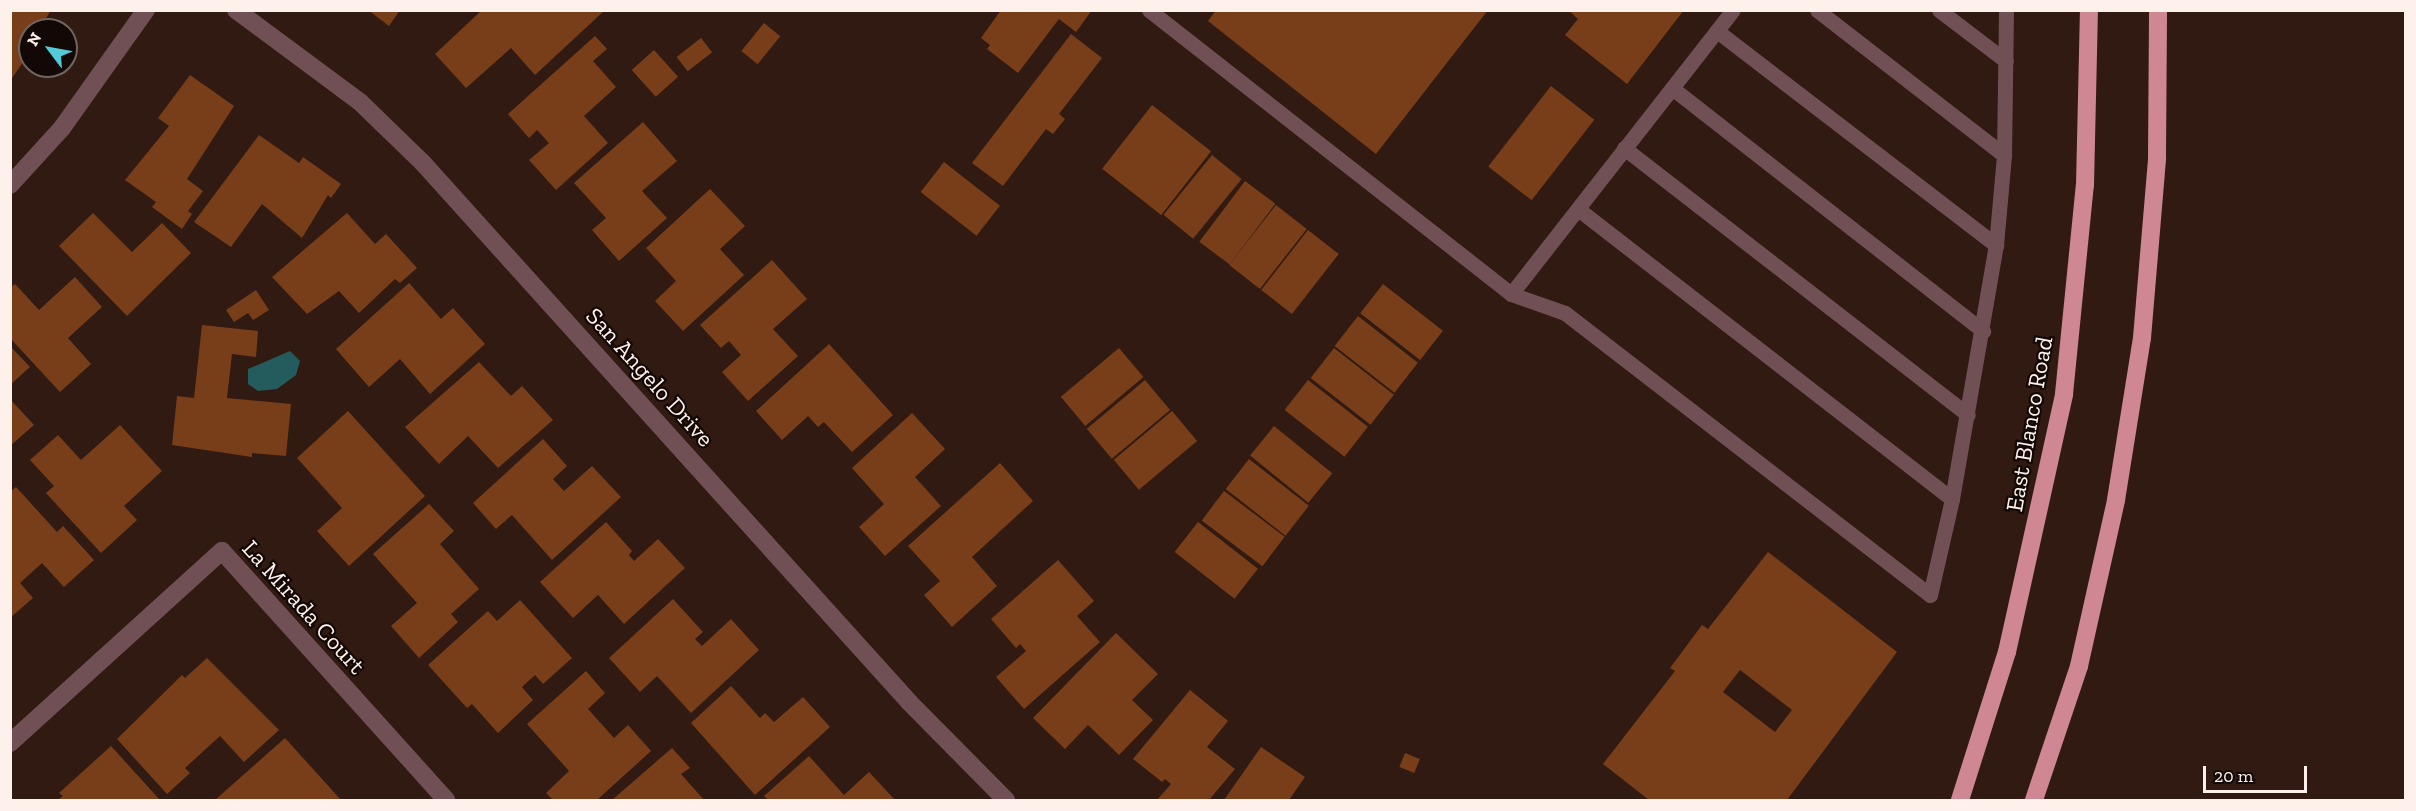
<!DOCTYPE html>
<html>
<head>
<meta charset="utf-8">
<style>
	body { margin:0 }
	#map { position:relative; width:2416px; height:811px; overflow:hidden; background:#311a12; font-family:"Zilla Slab",serif }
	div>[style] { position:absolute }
	.water>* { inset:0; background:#245b5d }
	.building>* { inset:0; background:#783e19; transform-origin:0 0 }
	.service>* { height:15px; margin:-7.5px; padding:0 7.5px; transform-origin:7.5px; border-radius:7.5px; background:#705055 }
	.minor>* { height:18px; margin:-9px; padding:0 9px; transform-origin:9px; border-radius:9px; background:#705055 }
	.trunk>* { height:18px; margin:-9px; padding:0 9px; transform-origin:9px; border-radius:9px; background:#ce8793 }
	span { translate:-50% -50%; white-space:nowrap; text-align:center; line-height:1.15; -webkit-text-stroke:4.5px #120805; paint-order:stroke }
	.street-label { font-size:24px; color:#fef1ec }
	.frame { position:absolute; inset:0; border:12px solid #fef1ec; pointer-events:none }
	.north { position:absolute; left:18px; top:18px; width:60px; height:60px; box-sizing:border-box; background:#120805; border:2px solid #706561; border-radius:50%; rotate:302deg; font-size:16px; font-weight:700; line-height:24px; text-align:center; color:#fef1ec }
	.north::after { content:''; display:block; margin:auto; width:21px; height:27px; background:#52cbd8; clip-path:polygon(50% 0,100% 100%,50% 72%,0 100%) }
	.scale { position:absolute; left:2203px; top:766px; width:104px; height:27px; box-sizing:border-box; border:3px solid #fef1ec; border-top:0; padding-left:8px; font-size:18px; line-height:21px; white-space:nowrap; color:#fef1ec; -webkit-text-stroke:4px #120805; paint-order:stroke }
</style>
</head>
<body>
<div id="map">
	<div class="water">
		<i style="clip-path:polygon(290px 351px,300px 361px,296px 375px,277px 389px,258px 391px,248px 384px,248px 369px)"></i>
	</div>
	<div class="building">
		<i style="clip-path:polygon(10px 10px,51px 10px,39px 30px,30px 30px,30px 52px,10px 81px)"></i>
		<i style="clip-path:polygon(368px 10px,400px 10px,389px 26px)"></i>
		<i style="clip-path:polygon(482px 10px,559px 12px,605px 10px,535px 75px,511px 48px,466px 88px,435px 54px)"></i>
		<i style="clip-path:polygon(1001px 10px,1092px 10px,1076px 32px,1059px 19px,1018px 73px,987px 49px,990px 45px,981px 38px)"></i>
		<i style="clip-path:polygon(1216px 10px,1488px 10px,1376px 154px,1208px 21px)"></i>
		<i style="clip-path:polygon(1568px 10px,1684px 10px,1627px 84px,1565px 35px,1578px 19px)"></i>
		<i style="left:764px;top:23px;width:21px;height:36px;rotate:39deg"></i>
		<i style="clip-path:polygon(1071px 34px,1102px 58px,1059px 114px,1065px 119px,1053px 134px,1046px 129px,1003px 186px,972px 163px)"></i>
		<i style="clip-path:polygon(595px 36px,607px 49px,593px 61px,616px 87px,584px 116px,608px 143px,556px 190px,529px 160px,549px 143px,537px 130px,529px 138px,508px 114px)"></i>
		<i style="left:701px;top:38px;width:18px;height:31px;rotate:52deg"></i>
		<i style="left:654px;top:50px;width:36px;height:30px;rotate:48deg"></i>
		<i style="clip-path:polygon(190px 75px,234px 106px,187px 179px,203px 191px,188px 211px,192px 214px,182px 229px,152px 207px,156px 202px,125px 180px,169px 126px,158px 118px)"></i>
		<i style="left:1551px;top:86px;width:55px;height:102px;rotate:38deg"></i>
		<i style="left:1152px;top:105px;width:75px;height:81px;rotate:38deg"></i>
		<i style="clip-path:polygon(643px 122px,677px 161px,642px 191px,667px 218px,619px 261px,592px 230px,606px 218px,574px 183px)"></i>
		<i style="clip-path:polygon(259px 135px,299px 163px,303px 157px,341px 184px,331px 198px,328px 195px,302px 238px,262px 204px,231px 247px,194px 222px)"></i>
		<i style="left:1212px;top:155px;width:38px;height:77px;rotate:39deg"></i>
		<i style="left:944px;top:162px;width:71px;height:38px;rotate:38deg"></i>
		<i style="left:1245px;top:181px;width:38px;height:76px;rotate:37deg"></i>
		<i style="clip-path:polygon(710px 189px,745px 226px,720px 249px,744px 275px,683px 331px,655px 301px,676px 281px,646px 248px)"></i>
		<i style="left:1276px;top:205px;width:39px;height:76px;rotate:38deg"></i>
		<i style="clip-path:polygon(93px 213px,132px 252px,162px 223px,191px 253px,127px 316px,59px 246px)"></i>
		<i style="clip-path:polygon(347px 213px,375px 244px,386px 234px,417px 268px,400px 283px,395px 279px,359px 313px,339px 291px,307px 314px,272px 277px)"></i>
		<i style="left:1308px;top:230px;width:39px;height:76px;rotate:38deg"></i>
		<i style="clip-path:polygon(772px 260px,807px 299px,773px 329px,798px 356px,748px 401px,722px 372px,741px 355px,729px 341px,721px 348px,700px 325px)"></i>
		<i style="clip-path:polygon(75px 277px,102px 307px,68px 338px,91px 364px,60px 392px,10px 338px,10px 288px,15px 284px,39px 310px)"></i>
		<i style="clip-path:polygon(409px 283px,441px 319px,453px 308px,485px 344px,430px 394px,400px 359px,369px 387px,336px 349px)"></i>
		<i style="left:1383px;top:284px;width:76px;height:37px;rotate:38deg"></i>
		<i style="clip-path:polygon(256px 290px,269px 310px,253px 320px,248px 313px,234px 322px,226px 310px)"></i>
		<i style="left:1358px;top:316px;width:76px;height:38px;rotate:38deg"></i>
		<i style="clip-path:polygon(202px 325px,258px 331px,256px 357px,232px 354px,227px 398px,291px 404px,286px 456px,252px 453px,252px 457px,172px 445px,177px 396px,194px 398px)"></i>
		<i style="clip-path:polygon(829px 344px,893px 415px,852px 452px,824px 422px,818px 427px,808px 416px,782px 440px,756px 411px)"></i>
		<i style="clip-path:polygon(10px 346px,30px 367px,10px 385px)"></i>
		<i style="left:1119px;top:348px;width:38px;height:76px;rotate:50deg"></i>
		<i style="left:1334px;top:348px;width:76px;height:38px;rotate:38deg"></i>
		<i style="clip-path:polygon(479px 362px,511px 396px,522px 386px,553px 420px,498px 468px,468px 436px,439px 464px,405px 427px)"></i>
		<i style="left:1145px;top:380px;width:39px;height:76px;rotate:50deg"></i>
		<i style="left:1308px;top:380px;width:76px;height:38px;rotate:38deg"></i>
		<i style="clip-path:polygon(10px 399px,34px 425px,10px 446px)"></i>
		<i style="clip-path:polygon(348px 411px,425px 496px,349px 566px,317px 531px,342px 508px,297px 458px)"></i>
		<i style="left:1172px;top:411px;width:39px;height:76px;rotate:50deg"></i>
		<i style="clip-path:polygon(912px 413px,945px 449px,915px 477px,941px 506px,885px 556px,859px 527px,884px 504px,852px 468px)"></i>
		<i style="clip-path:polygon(120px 425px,162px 471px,124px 506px,137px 520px,101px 553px,46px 493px,54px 486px,30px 460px,58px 435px,81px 460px)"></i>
		<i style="left:1274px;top:426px;width:75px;height:38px;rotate:39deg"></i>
		<i style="clip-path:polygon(543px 439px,567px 466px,553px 479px,564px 491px,592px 466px,621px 497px,552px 560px,512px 515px,496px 529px,473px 503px)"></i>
		<i style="left:1249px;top:459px;width:76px;height:38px;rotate:38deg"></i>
		<i style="clip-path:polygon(1000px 463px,1033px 501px,972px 557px,997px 586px,952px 627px,924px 595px,940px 581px,908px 546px)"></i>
		<i style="clip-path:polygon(16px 487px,57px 532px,63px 526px,94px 560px,64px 587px,42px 563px,20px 583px,33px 598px,10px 618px,10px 492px)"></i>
		<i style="left:1224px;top:491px;width:76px;height:37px;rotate:37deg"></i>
		<i style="clip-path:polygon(429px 504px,454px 531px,440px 544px,479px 589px,451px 614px,458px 622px,419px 658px,391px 626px,417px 603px,373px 554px)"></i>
		<i style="clip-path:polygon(606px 522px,632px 551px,629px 555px,634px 561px,658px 539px,685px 568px,624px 624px,598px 595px,573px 618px,540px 582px)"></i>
		<i style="left:1198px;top:522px;width:76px;height:38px;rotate:38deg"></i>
		<i style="clip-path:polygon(evenodd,1768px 552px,1897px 652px,1787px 800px,1649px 800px,1603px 764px,1675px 671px,1670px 668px,1702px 625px,1708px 629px,1768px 552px,1740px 670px,1792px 710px,1775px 732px,1723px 692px,1740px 670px)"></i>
		<i style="clip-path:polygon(1058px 560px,1094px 601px,1077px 616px,1100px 642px,1024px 709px,996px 677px,1026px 651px,1020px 644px,1016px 648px,991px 619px)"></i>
		<i style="clip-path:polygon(673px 599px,703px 632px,695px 639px,702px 646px,731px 619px,759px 650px,691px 713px,657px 676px,640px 692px,609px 658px)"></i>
		<i style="clip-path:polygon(520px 600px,572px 658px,543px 684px,535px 675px,522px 687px,533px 700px,498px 733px,472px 704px,467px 708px,428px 665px,488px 611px,497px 621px)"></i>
		<i style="clip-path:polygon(1116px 633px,1158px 674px,1132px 700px,1153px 720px,1119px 755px,1088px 725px,1065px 749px,1033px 718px)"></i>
		<i style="clip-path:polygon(207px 658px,279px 730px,244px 762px,220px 736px,185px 768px,190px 773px,167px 794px,117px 739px,182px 675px,185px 678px)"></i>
		<i style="clip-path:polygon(586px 671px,605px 693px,588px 709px,614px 738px,628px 725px,651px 751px,597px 800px,553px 800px,546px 793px,569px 771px,527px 724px)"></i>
		<i style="clip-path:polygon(731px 686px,760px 718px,765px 713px,774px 722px,803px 697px,830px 727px,755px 795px,691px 723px)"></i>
		<i style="clip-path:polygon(1190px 690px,1228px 721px,1207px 747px,1235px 769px,1209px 800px,1157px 800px,1171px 784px,1165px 779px,1162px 782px,1133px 759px)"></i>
		<i style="clip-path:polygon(285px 738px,341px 800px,215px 800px)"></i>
		<i style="clip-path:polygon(111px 746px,160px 800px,58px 800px,63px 796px,59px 793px)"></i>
		<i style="clip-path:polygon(1261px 747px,1305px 777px,1289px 800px,1224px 800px)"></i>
		<i style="clip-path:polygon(672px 748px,690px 768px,681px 774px,704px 800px,612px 800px)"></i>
		<i style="left:1405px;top:753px;width:16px;height:15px;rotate:22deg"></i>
		<i style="clip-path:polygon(809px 756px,844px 795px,869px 772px,895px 800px,768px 800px,764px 796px)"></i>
	</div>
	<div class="service">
		<i style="left:1149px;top:10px;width:460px;rotate:38.1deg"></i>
		<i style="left:1511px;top:294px;width:57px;rotate:19.4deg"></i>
		<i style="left:1565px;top:313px;width:461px;rotate:37.7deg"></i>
		<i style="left:1930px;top:595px;width:98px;rotate:-77.1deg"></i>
		<i style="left:1952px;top:499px;width:258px;rotate:-80.2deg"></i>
		<i style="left:1996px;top:245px;width:90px;rotate:-84.9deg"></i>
		<i style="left:2004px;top:155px;width:145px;rotate:-89.2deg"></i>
		<i style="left:1817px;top:10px;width:237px;rotate:37.8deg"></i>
		<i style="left:1939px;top:10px;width:84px;rotate:37.3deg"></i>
		<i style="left:1717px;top:31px;width:352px;rotate:37.5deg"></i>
		<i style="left:1672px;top:88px;width:395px;rotate:38deg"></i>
		<i style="left:1624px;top:148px;width:435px;rotate:37.8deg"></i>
		<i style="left:1578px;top:209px;width:473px;rotate:37.8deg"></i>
		<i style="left:1511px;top:294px;width:360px;rotate:-52deg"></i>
	</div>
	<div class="minor">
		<i style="left:236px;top:10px;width:154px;rotate:36.6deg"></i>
		<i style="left:360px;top:102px;width:86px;rotate:44.1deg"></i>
		<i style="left:422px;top:162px;width:727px;rotate:47.95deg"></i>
		<i style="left:909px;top:702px;width:138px;rotate:45.3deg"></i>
		<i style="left:10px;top:185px;width:77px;rotate:-47.6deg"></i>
		<i style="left:62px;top:128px;width:145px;rotate:-54.6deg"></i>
		<i style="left:10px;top:743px;width:286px;rotate:-42.2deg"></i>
		<i style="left:222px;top:551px;width:335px;rotate:48deg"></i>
	</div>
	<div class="trunk">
		<i style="left:1960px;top:800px;width:155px;rotate:-72.4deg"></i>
		<i style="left:2007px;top:652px;width:264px;rotate:-77.5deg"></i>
		<i style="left:2064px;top:394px;width:210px;rotate:-84.3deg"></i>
		<i style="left:2085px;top:185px;width:175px;rotate:-88.7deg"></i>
		<i style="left:2034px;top:800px;width:141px;rotate:-71.4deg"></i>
		<i style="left:2079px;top:666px;width:170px;rotate:-77.4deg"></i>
		<i style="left:2116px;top:500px;width:164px;rotate:-80.9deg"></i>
		<i style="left:2142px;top:338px;width:181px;rotate:-85.2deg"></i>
		<i style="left:2157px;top:158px;width:148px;rotate:-89.6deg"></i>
	</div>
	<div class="street-label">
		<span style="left:650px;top:377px;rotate:48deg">San Angelo Drive</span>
		<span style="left:2029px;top:424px;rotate:-80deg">East Blanco Road</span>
		<span style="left:304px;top:607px;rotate:48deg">La Mirada Court</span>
	</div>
	<div class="frame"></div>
	<div class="north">N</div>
	<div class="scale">20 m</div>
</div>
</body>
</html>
